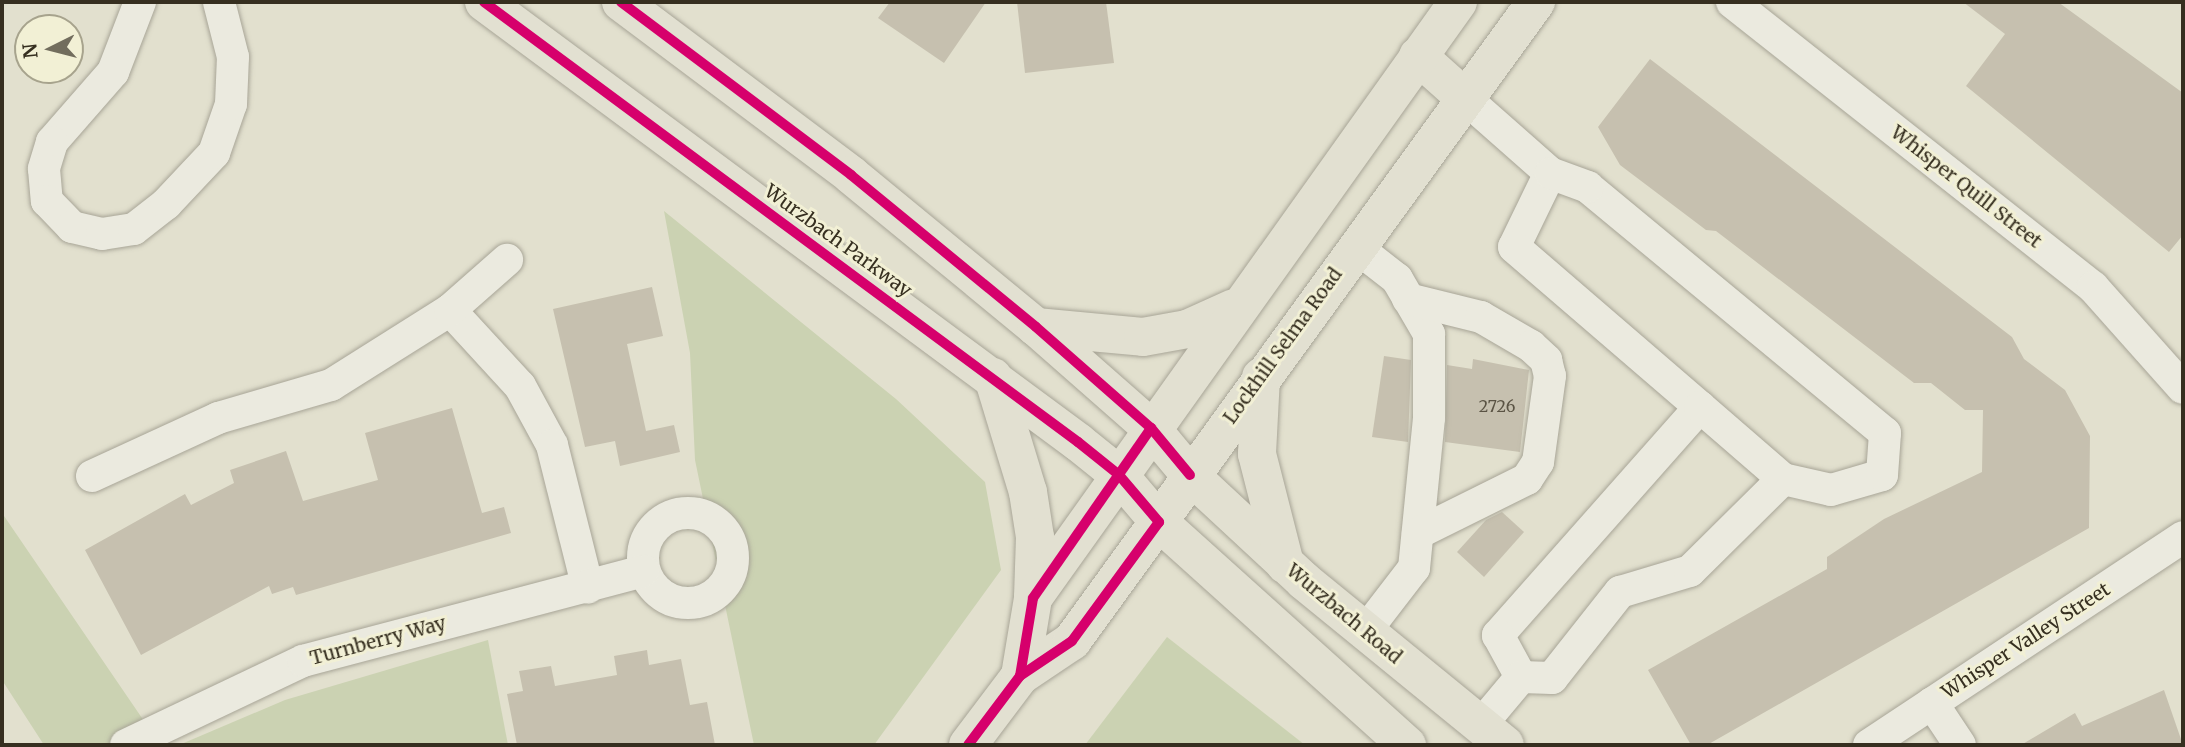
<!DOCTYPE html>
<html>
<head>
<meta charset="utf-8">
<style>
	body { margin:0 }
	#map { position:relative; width:2185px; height:747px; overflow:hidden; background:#e2e0ce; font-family:Merriweather,serif }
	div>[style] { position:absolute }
	.green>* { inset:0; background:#cbd2b2 }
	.building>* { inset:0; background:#c6c0af }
	.roads { filter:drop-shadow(0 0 2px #a8a597) drop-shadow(0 0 2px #a8a597) }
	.minor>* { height:32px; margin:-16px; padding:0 16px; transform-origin:16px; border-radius:16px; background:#ebeadf }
	.minor>.ring { margin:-16px; padding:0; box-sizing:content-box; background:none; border:32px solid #ebeadf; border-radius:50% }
	.major>* { height:38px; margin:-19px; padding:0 19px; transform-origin:19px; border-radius:19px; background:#e2e0d1 }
	.cycleway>* { height:10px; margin:-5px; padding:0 5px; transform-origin:5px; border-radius:5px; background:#d6006c }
	span { translate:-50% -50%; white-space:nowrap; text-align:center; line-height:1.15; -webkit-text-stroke:6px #f2f0d5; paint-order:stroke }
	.number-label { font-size:16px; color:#5a5344 }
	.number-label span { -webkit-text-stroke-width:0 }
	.street-label { font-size:19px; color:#362f20 }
	.frame { position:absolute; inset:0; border:4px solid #362f20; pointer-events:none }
	.north { position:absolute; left:14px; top:14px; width:70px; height:70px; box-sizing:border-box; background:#f2f0d5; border:2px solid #a7a38d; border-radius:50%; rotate:264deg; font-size:19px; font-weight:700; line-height:28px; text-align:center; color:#362f20 }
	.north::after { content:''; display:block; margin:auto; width:24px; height:32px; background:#726d5d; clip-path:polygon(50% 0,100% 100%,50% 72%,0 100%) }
</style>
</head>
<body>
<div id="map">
	<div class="green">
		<i style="clip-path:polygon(664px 211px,896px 399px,985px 482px,1001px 570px,874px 745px,754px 745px,695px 460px,690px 353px)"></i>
		<i style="clip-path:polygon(2px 513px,144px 721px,164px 745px,44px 745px,2px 680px)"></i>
		<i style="clip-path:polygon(1167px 637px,1305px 745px,1085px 745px)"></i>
		<i style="clip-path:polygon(488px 640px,508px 745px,179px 745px,285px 700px)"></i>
	</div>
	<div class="building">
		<i style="clip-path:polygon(890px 2px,986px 2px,944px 63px,878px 18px)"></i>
		<i style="clip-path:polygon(1017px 2px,1106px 2px,1114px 63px,1025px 73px)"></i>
		<i style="clip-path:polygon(1963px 2px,2058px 2px,2183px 93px,2183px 235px,2169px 252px,1966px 86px,2005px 34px)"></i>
		<i style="clip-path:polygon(1650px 59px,2012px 337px,2024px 359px,2065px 390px,2090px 436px,2089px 528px,1707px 745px,1691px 745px,1648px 670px,1827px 569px,1827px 557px,1884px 519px,1982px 472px,1983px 410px,1965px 410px,1931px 383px,1914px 383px,1716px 231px,1706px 230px,1620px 165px,1598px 127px)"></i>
		<i style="clip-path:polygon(652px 287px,663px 336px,627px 344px,646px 431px,674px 425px,680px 452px,620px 466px,615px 441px,585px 447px,553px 309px)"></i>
		<i style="clip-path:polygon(1384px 356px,1411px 360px,1408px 442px,1372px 437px)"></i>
		<i style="clip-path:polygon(1473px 359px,1529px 370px,1520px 452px,1445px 442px,1447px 365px,1472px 369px)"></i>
		<i style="clip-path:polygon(452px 408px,482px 513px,504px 507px,511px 533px,296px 595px,293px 587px,272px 594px,269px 586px,141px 655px,85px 550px,185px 494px,191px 505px,234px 483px,230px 470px,286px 451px,303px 501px,378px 480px,365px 433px)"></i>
		<i style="clip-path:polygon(1502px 512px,1524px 532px,1484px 577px,1457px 552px,1486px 520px)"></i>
		<i style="clip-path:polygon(647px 650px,649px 665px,681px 659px,690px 705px,707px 702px,715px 745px,517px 745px,507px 694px,523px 691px,519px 671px,551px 666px,555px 686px,617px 675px,614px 656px)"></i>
		<i style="clip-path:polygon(2164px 690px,2183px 745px,2021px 745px,2075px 713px,2082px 726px)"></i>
	</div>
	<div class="roads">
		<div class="minor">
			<i style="left:140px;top:2px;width:75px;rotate:111.1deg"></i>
			<i style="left:113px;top:72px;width:93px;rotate:131.1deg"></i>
			<i style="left:52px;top:142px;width:28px;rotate:107deg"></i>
			<i style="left:44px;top:169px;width:32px;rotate:85deg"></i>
			<i style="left:47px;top:201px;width:36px;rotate:46deg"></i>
			<i style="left:72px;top:227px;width:31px;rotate:13deg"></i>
			<i style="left:102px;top:234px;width:32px;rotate:-9deg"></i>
			<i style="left:134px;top:229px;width:41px;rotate:-38deg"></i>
			<i style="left:166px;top:204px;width:70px;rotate:-46.7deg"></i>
			<i style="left:214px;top:153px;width:52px;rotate:-70.9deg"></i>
			<i style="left:231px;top:104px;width:47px;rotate:-87.6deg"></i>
			<i style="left:233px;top:57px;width:57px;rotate:-104.3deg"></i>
			<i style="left:1732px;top:2px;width:460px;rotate:38.3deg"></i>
			<i style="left:2093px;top:287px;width:135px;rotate:48.3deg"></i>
			<i style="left:1465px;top:98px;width:113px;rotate:41.4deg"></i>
			<i style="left:1550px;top:173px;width:82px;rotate:115.9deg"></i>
			<i style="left:1514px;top:247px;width:245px;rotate:40.7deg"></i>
			<i style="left:1700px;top:407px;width:305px;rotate:131.5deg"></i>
			<i style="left:1498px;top:635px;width:48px;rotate:61.3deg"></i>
			<i style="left:1521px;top:677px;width:64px;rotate:129.9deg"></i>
			<i style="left:1356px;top:247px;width:52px;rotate:38deg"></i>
			<i style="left:1397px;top:279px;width:64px;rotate:59.8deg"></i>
			<i style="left:1429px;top:334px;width:84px;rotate:90deg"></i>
			<i style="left:1429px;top:418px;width:151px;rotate:95.7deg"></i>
			<i style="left:1414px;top:568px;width:82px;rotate:127.6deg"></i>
			<i style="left:1408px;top:299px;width:75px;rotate:13.9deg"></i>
			<i style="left:1481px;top:317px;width:58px;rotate:30.1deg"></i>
			<i style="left:1531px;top:346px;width:21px;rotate:43deg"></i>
			<i style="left:1546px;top:360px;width:16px;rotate:76deg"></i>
			<i style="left:1550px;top:376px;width:87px;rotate:97.9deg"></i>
			<i style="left:1538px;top:462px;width:20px;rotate:123deg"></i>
			<i style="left:1527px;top:479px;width:122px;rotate:153.6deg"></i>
			<i style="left:450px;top:310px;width:103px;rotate:47.4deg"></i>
			<i style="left:520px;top:386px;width:67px;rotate:61.5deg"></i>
			<i style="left:552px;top:445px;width:147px;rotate:75.9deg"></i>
			<i style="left:1700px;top:407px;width:110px;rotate:40.9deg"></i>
			<i style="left:92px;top:476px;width:139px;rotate:-24.7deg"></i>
			<i style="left:218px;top:418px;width:118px;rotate:-16.3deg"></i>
			<i style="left:331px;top:385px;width:141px;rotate:-32.2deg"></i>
			<i style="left:450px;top:310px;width:76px;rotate:-41.3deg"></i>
			<i class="ring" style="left:643px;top:513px;width:58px;height:58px"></i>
			<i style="left:1521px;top:677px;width:31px;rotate:2deg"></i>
			<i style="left:1552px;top:678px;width:110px;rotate:-51.7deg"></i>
			<i style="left:1620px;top:592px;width:73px;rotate:-16.7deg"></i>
			<i style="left:1690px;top:571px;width:131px;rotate:-44.7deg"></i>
			<i style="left:1783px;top:479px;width:49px;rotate:12.9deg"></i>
			<i style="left:1831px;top:490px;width:53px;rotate:-16.4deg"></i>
			<i style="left:1882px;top:475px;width:42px;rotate:-85.9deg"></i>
			<i style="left:1885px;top:433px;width:386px;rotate:-140.4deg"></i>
			<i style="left:1588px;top:187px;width:40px;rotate:-159.8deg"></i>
			<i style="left:1932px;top:703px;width:50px;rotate:56.3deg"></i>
			<i style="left:126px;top:745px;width:196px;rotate:-25.4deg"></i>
			<i style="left:303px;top:661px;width:352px;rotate:-14.8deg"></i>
			<i style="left:1869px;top:745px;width:377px;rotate:-33.5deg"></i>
		</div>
		<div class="major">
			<i style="left:484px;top:2px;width:739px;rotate:36.53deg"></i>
			<i style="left:1078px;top:442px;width:53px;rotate:38.8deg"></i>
			<i style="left:1119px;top:475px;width:62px;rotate:49.6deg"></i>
			<i style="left:1159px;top:522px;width:334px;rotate:42deg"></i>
			<i style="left:621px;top:2px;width:288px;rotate:36.9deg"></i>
			<i style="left:851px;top:175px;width:239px;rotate:39.4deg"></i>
			<i style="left:1036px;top:327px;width:153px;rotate:41.3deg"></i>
			<i style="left:1151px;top:428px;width:61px;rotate:50.3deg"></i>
			<i style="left:1190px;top:475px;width:156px;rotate:42.9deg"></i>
			<i style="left:1304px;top:581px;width:259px;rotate:39.2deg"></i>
			<i style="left:1418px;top:56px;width:63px;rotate:41.8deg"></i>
			<i style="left:1036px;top:327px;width:107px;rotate:5.3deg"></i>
			<i style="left:1143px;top:337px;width:45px;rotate:-10.3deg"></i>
			<i style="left:1187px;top:329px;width:51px;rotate:-24.1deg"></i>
			<i style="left:993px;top:377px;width:120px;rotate:73.1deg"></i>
			<i style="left:1028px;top:492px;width:46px;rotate:81.2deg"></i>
			<i style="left:1035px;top:537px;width:61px;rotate:91.9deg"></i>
			<i style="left:1261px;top:377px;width:77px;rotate:93deg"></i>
			<i style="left:1257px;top:454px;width:114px;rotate:75.7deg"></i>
			<i style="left:1020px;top:676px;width:79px;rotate:-80.5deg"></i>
			<i style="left:1033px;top:598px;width:732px;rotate:-54.51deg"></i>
			<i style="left:968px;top:745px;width:86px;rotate:-53deg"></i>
			<i style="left:1020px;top:676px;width:63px;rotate:-33.9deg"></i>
			<i style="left:1072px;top:641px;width:790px;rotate:-54.02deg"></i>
		</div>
	</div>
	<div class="cycleway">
		<i style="left:484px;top:2px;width:739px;rotate:36.53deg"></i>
		<i style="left:1078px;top:442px;width:53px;rotate:38.8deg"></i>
		<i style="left:1119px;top:475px;width:62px;rotate:49.6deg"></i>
		<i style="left:1159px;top:522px;width:147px;rotate:126.2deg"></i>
		<i style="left:1072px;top:641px;width:63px;rotate:146.1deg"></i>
		<i style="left:1020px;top:676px;width:86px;rotate:127deg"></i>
		<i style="left:621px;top:2px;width:288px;rotate:36.9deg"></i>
		<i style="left:851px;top:175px;width:239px;rotate:39.4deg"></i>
		<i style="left:1036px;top:327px;width:153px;rotate:41.3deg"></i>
		<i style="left:1151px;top:428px;width:61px;rotate:50.3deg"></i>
		<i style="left:1020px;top:676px;width:79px;rotate:-80.5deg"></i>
		<i style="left:1033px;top:598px;width:207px;rotate:-55.2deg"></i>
	</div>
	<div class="number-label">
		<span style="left:1497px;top:406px">2726</span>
	</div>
	<div class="street-label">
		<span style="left:1966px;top:187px;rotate:38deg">Whisper Quill Street</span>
		<span style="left:838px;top:241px;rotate:36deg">Wurzbach Parkway</span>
		<span style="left:1283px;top:346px;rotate:-54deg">Lockhill Selma Road</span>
		<span style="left:1344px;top:614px;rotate:40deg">Wurzbach Road</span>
		<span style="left:378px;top:641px;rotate:-15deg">Turnberry Way</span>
		<span style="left:2026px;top:641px;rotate:-33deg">Whisper Valley Street</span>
	</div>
	<div class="frame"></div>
	<div class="north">N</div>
</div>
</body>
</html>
